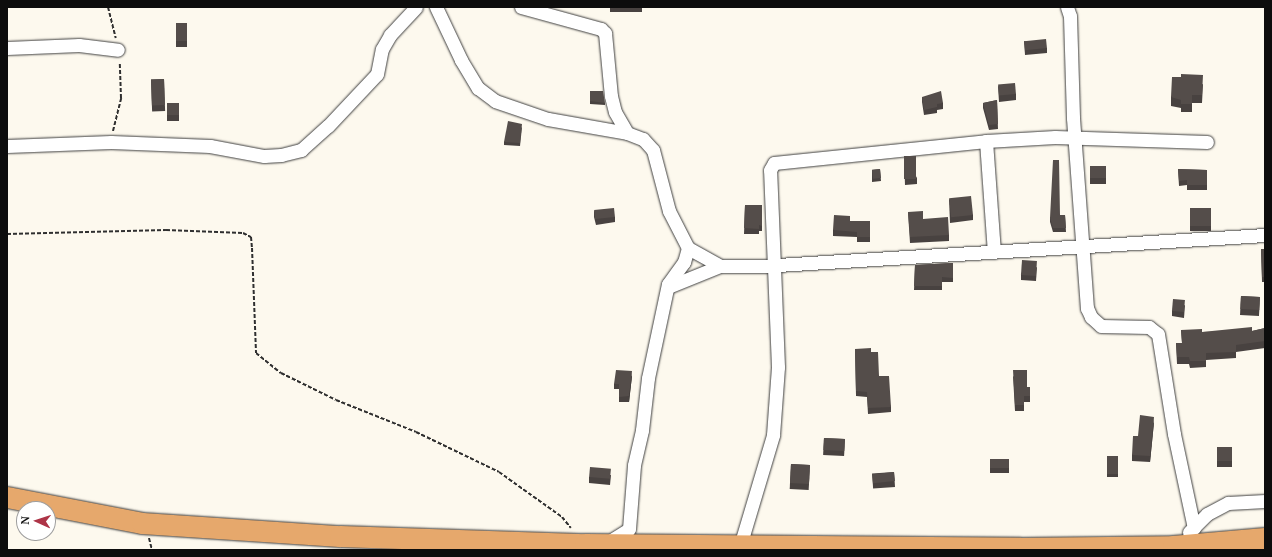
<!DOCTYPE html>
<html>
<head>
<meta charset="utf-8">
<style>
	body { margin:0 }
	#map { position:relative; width:1272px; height:557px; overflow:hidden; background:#fdf9ee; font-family:"PT Serif",serif }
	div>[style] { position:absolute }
	.path>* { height:2px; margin-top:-1px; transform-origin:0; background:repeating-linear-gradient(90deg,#2f2f2f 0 4px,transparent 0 6px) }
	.roads { filter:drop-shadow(0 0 1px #404040) drop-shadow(0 0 1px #404040) }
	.minor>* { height:13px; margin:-6.5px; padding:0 6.5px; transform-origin:6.5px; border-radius:6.5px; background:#fff }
	.trunk>* { height:21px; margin:-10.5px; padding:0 10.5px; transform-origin:10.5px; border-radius:10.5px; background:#e6a86c }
	.wall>* { inset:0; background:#484240; transform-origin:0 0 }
	.shaded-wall>* { inset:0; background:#3b3634 }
	.building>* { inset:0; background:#544d4a; transform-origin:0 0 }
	span { translate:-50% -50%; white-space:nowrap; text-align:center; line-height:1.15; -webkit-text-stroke:4px #fff; paint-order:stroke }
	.frame { position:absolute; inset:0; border:8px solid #0d0d0d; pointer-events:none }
	.north { position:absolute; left:16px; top:501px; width:40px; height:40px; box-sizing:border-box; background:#fff; border:1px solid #9e9e9e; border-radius:50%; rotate:273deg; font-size:11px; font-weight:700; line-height:16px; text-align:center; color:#0d0d0d }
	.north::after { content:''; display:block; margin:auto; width:14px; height:18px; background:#ad3447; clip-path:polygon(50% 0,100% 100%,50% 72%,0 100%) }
</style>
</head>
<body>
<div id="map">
	<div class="path">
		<i style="left:108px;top:7px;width:32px;rotate:76deg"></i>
		<i style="left:113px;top:131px;width:34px;rotate:-76deg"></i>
		<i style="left:121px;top:98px;width:36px;rotate:-92deg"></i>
		<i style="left:7px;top:234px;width:159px;rotate:-1.4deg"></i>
		<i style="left:166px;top:230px;width:77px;rotate:2.2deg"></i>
		<i style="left:243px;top:233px;width:9px;rotate:27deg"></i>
		<i style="left:251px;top:237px;width:11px;rotate:85deg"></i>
		<i style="left:252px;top:248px;width:105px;rotate:87.8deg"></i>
		<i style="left:256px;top:353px;width:32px;rotate:39deg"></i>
		<i style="left:281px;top:373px;width:61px;rotate:26.1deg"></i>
		<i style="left:336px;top:400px;width:86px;rotate:21.8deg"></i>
		<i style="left:416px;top:432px;width:92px;rotate:25.7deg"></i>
		<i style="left:499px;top:472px;width:77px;rotate:35.5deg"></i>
		<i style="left:562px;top:517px;width:14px;rotate:51deg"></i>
		<i style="left:149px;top:538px;width:12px;rotate:76deg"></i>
	</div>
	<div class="roads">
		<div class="minor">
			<i style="left:436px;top:7px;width:59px;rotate:64.7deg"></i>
			<i style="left:461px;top:60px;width:33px;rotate:59deg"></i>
			<i style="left:478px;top:88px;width:21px;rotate:37deg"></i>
			<i style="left:495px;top:101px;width:56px;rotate:18.8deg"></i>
			<i style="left:548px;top:119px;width:80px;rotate:10deg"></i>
			<i style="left:627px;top:133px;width:17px;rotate:21deg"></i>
			<i style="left:643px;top:139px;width:15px;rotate:48deg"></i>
			<i style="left:653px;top:150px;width:63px;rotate:75.3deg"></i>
			<i style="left:669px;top:211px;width:42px;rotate:62.8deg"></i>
			<i style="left:688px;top:248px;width:37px;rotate:29deg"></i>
			<i style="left:720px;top:266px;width:41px"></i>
			<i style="left:761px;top:266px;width:505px;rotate:-3.52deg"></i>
			<i style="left:521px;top:7px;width:83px;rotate:15.4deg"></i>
			<i style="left:601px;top:29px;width:6px;rotate:45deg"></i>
			<i style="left:605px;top:33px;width:63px;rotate:84.6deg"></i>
			<i style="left:611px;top:96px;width:16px;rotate:76deg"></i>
			<i style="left:615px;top:112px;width:24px;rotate:60deg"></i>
			<i style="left:1067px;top:7px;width:9px;rotate:72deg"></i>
			<i style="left:1070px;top:16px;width:102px;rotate:88.3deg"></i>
			<i style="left:1073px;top:118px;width:191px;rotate:85.8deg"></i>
			<i style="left:1087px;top:308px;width:10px;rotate:66deg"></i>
			<i style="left:1091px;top:317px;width:13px;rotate:42deg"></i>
			<i style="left:1101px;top:326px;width:48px;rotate:1.2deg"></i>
			<i style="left:1149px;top:327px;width:11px;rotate:38deg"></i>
			<i style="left:1158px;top:334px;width:101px;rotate:80.9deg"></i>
			<i style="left:1174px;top:434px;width:96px;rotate:78deg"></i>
			<i style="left:7px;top:48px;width:72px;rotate:-2.4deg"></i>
			<i style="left:79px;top:45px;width:39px;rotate:7deg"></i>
			<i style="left:986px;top:141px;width:111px;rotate:85.9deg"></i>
			<i style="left:7px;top:146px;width:104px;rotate:-2.2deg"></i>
			<i style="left:111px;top:142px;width:99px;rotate:2.3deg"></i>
			<i style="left:210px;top:146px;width:55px;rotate:10.5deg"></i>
			<i style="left:264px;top:156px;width:17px;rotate:-3deg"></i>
			<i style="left:281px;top:155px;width:21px;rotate:-14deg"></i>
			<i style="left:301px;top:150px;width:36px;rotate:-42deg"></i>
			<i style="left:328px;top:126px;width:71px;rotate:-46.7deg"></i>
			<i style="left:377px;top:74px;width:25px;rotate:-79deg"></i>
			<i style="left:382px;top:49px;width:16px;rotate:-60deg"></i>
			<i style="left:390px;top:35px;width:38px;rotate:-47deg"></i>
			<i style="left:668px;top:287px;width:56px;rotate:-22deg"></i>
			<i style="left:1189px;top:532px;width:25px;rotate:-45deg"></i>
			<i style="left:1207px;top:514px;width:24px;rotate:-28deg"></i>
			<i style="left:1228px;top:503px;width:37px;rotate:-3deg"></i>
			<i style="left:605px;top:544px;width:28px;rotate:-32deg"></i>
			<i style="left:629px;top:529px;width:64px;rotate:-85.5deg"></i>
			<i style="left:634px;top:465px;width:36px;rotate:-77deg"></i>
			<i style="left:642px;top:430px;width:52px;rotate:-83.4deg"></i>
			<i style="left:648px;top:378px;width:96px;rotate:-78deg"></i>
			<i style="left:668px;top:284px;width:27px;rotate:-54deg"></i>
			<i style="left:684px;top:262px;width:15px;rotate:-74deg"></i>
			<i style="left:740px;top:546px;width:116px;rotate:-73.4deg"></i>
			<i style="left:773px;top:435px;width:68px;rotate:-85.8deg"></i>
			<i style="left:778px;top:367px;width:197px;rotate:-92.3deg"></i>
			<i style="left:770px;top:170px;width:8px;rotate:-60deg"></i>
			<i style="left:774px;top:163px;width:213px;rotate:-5.9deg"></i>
			<i style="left:986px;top:141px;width:69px;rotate:-3.3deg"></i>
			<i style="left:1055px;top:137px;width:152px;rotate:1.9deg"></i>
		</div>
		<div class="trunk">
			<i style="left:7px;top:497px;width:137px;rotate:10.9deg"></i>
			<i style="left:142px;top:523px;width:198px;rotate:3.8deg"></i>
			<i style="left:340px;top:536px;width:245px;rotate:1.9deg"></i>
			<i style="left:585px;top:544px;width:435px;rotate:0.5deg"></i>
			<i style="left:1020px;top:548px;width:153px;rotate:-0.7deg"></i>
			<i style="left:1173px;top:546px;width:92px;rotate:-5deg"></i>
		</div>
	</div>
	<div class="wall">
		<i style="left:610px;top:7px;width:32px;height:5px"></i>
		<i style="left:176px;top:23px;width:11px;height:24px"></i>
		<i style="clip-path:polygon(1024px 41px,1047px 48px,1047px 53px,1025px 55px)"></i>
		<i style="left:164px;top:79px;width:32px;height:13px;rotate:88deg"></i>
		<i style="clip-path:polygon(1203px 84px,1202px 103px,1192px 103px,1192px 112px,1181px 112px,1181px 108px,1171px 106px,1171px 97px)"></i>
		<i style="clip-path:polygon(998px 86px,1016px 94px,1016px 100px,999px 102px)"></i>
		<i style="clip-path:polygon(590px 91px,605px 103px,605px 105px,590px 104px)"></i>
		<i style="clip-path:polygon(922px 97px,943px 103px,943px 109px,937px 110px,937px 113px,924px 115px,922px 102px)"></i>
		<i style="clip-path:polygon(997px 100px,998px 129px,989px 130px,983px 108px,983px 103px)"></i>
		<i style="left:167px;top:103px;width:12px;height:18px"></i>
		<i style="clip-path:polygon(522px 127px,520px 146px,504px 145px,504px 142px)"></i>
		<i style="clip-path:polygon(904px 156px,917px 178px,917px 184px,905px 185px)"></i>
		<i style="left:1090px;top:166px;width:16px;height:18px"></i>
		<i style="clip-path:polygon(880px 169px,881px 181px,872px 182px,872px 170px)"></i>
		<i style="clip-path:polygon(1178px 169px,1207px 170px,1207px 190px,1187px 190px,1187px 185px,1179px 186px)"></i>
		<i style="clip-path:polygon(949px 199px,973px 215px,973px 220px,950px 223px)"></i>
		<i style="clip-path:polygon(745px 205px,762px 205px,762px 231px,759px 231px,759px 234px,744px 234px)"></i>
		<i style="left:1190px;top:208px;width:21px;height:23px"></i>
		<i style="clip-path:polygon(594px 211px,615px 217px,615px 222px,596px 225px,594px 217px)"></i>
		<i style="clip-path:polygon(908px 212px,949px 235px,949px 241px,910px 243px)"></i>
		<i style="clip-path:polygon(1060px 215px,1065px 215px,1066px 232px,1053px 232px,1050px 222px,1050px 218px)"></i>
		<i style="clip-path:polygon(850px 221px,870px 221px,870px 242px,857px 242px,857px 237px,833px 236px,833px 230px)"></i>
		<i style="clip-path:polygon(1261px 249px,1265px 249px,1265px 282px,1262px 282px)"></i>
		<i style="clip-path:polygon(953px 263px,953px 282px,942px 282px,942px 290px,914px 290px,915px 265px)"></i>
		<i style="clip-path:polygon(1037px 267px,1036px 281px,1021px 280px,1021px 275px)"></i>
		<i style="left:1241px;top:296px;width:19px;height:19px;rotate:3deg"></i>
		<i style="clip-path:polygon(1185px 305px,1184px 318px,1172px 316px,1172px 311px)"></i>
		<i style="clip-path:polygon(1265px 328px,1265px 348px,1236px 352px,1236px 358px,1206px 360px,1206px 367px,1190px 368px,1189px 364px,1177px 364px,1176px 343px,1182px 343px,1181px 330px,1202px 332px,1252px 331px)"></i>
		<i style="clip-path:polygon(855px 349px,879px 376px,891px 407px,891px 412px,868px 414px,867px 397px,856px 396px)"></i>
		<i style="clip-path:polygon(632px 376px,629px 402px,619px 402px,619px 389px,614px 389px,614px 384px)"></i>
		<i style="clip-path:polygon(1013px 376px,1027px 387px,1030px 387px,1030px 402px,1024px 402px,1024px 411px,1015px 411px)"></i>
		<i style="clip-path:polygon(1154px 422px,1150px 462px,1132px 461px,1132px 455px)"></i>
		<i style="left:824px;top:438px;width:21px;height:17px;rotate:3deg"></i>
		<i style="left:1232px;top:447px;width:20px;height:15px;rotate:90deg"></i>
		<i style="left:1107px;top:456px;width:11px;height:21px"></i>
		<i style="left:990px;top:459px;width:19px;height:14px"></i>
		<i style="left:791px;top:464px;width:19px;height:25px;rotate:3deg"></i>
		<i style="left:894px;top:472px;width:15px;height:22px;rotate:86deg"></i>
		<i style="clip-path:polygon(611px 475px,610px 485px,589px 483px,589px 477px)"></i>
	</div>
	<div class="shaded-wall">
		<i style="clip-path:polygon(632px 371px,632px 376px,629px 402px,629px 396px)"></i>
		<i style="clip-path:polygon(1154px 417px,1154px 422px,1150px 462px,1150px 456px)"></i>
	</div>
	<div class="building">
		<i style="left:176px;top:23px;width:11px;height:18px"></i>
		<i style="left:1046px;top:39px;width:9px;height:22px;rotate:84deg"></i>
		<i style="clip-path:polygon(1181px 74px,1203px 75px,1202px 95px,1192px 95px,1192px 104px,1181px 104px,1181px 100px,1171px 97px,1172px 77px,1181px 77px)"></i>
		<i style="left:164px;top:79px;width:26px;height:13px;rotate:88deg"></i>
		<i style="left:1015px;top:83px;width:11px;height:17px;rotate:85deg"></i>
		<i style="clip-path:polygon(590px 91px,603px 91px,605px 103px,590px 101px)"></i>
		<i style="clip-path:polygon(941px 91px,943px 103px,937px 104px,937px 107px,924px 110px,922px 97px)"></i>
		<i style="clip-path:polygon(997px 100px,998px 124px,989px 125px,983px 103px)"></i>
		<i style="left:167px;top:103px;width:12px;height:12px"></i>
		<i style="clip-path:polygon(508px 121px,522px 124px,520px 143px,504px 142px)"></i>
		<i style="left:904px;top:156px;width:12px;height:23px"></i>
		<i style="clip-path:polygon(1053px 160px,1059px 160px,1060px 215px,1065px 215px,1066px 228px,1053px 228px,1050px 218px)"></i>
		<i style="left:1090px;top:166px;width:16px;height:12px"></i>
		<i style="left:880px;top:169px;width:9px;height:8px;rotate:84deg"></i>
		<i style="clip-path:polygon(1178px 169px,1207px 170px,1207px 185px,1187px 185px,1187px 180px,1179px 181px)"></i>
		<i style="left:971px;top:196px;width:19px;height:22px;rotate:84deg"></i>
		<i style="clip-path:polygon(745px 205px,762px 205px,762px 226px,759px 225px,759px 229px,744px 228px)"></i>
		<i style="left:614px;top:208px;width:9px;height:20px;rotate:84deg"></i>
		<i style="left:1190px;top:208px;width:21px;height:18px"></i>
		<i style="clip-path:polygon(923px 211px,923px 219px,948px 217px,949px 235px,910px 237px,908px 212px)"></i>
		<i style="clip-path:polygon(834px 215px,850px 216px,850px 221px,870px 221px,870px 237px,857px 237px,857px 232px,833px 230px)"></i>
		<i style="clip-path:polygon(1261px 249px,1265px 249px,1265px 277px,1262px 277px)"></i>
		<i style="left:1022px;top:260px;width:15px;height:15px;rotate:4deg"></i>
		<i style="clip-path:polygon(953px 263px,953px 278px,942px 277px,942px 286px,914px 286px,915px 265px)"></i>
		<i style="left:1241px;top:296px;width:19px;height:13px;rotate:3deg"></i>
		<i style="left:1173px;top:299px;width:12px;height:12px;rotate:5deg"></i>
		<i style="clip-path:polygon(1252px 327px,1252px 331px,1265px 328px,1265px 341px,1236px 345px,1236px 352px,1206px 353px,1206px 361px,1190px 361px,1189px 357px,1177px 357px,1176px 343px,1182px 343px,1181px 330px,1202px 329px,1202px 332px)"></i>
		<i style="clip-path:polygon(871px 348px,871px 352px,878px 352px,879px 376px,889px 376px,891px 407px,868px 408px,867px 392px,856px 391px,855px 349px)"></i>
		<i style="clip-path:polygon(616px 370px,632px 371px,629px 396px,619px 397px,619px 384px,614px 384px)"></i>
		<i style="clip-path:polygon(1013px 370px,1027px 370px,1027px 387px,1030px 387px,1030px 396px,1024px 396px,1024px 405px,1015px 405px)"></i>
		<i style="clip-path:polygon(1140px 415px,1154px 417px,1150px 456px,1132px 455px,1133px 436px,1138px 436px)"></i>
		<i style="left:824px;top:438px;width:21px;height:12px;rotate:3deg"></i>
		<i style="left:1232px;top:447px;width:14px;height:15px;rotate:90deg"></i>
		<i style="left:1107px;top:456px;width:11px;height:18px"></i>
		<i style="left:990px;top:459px;width:19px;height:9px"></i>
		<i style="left:791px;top:464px;width:19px;height:19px;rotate:3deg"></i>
		<i style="left:590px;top:467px;width:21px;height:10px;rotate:5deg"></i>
		<i style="left:894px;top:472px;width:9px;height:22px;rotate:84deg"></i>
	</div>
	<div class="frame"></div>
	<div class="north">N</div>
</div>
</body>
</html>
